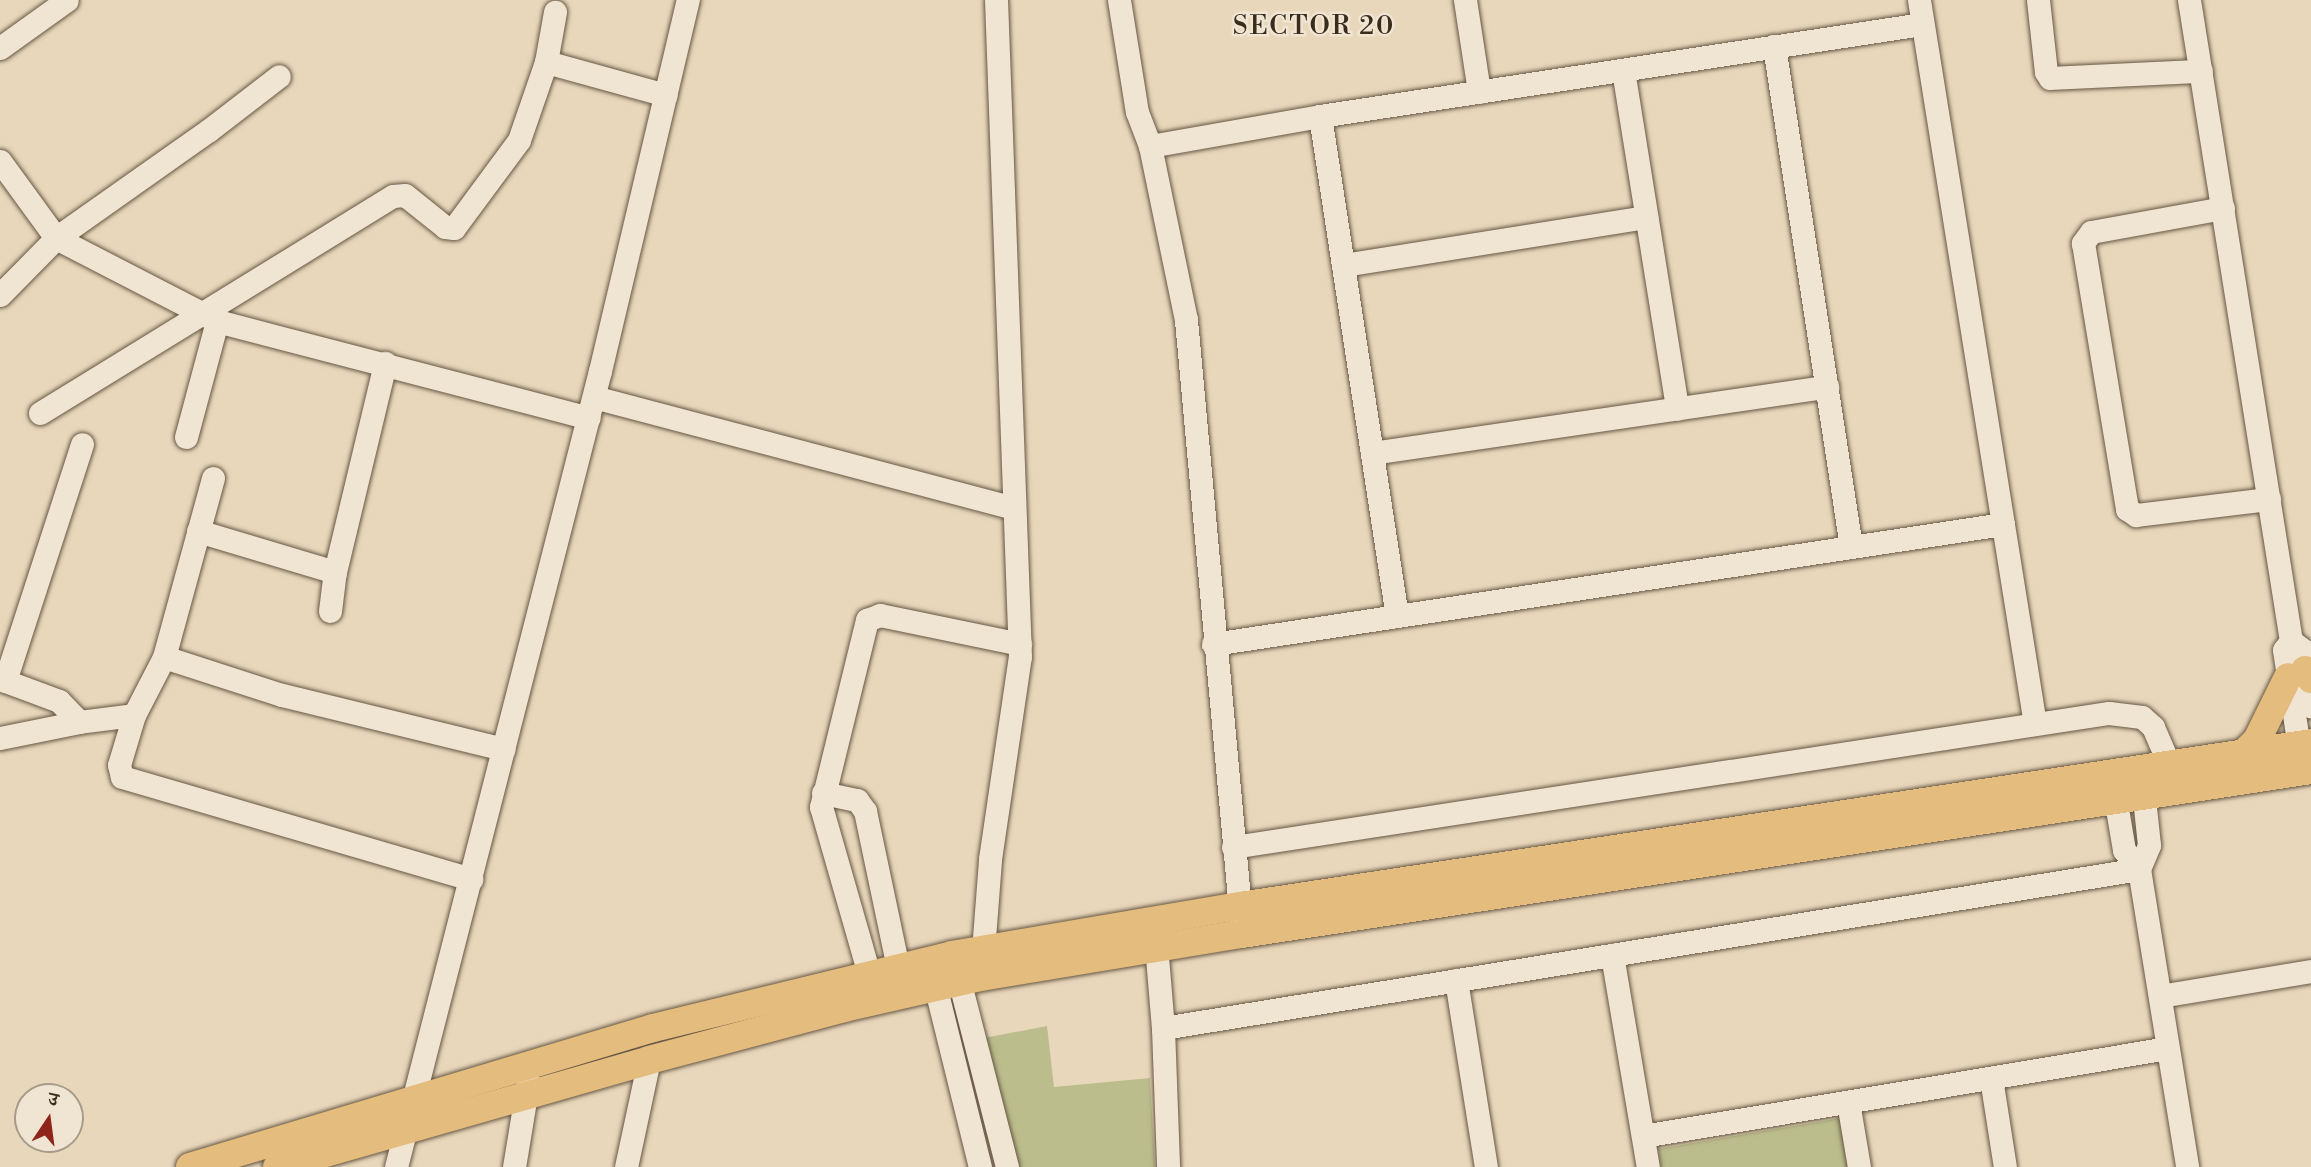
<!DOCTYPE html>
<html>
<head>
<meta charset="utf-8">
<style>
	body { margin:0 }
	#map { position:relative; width:2311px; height:1167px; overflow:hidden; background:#e8d7bb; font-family:"Libre Bodoni","Noto Serif Devanagari",serif }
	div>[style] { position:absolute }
	.green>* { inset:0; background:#bbbd8c }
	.roads { filter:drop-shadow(0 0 2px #665743) drop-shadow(0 0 2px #665743) }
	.minor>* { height:23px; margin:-11.5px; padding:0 11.5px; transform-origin:11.5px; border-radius:11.5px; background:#f0e5d3 }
	.major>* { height:28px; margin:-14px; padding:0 14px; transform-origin:14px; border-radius:14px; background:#e4bc7e }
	span { translate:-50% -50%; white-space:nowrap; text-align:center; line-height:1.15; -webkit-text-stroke:5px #f0e5d3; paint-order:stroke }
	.quarter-label { font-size:26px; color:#3a2c1b; letter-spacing:2px }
	.north { position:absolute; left:14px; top:1083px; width:70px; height:70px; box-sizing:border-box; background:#f0e5d3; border:2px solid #a79b89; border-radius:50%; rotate:13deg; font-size:19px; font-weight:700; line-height:28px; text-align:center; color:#3a2c1b }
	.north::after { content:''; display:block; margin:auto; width:24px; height:32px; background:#8f2418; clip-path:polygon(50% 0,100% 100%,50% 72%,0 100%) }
</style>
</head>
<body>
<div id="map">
	<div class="green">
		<i style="clip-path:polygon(1047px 1026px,1054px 1087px,1150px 1078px,1155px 1167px,1014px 1167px,984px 1038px)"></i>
		<i style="clip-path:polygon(1841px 1118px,1849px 1167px,1661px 1167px,1658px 1149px)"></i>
	</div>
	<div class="roads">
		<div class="minor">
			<i style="left:1119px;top:0;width:113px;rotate:80.9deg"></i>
			<i style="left:1137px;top:112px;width:36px;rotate:69deg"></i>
			<i style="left:1150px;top:146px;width:178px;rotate:78.3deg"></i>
			<i style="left:1186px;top:320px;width:603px;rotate:84.76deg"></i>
			<i style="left:1465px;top:0;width:93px;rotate:81.3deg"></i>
			<i style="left:1919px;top:0;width:733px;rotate:80.9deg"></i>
			<i style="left:2038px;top:0;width:72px;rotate:83.7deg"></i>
			<i style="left:2046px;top:72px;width:7px;rotate:56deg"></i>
			<i style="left:2050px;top:78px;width:151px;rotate:-2.7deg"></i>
			<i style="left:2189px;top:0;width:649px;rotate:80.96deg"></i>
			<i style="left:2291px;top:641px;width:15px;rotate:37deg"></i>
			<i style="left:2303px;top:650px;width:57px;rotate:81.9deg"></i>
			<i style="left:1774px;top:46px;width:507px;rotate:81.26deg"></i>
			<i style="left:0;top:48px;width:82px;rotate:-35.6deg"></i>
			<i style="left:546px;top:62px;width:124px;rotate:15.4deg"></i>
			<i style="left:1623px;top:70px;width:343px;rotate:80.9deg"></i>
			<i style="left:1320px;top:116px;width:506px;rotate:81.25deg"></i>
			<i style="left:1150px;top:146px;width:173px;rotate:-10deg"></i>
			<i style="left:1320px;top:116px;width:609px;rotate:-8.69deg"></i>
			<i style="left:0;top:161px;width:95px;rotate:54deg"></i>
			<i style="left:56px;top:238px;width:181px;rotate:27.3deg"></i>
			<i style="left:217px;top:321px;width:384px;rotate:14.6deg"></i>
			<i style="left:2223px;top:208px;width:134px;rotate:169.7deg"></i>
			<i style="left:2091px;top:232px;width:14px;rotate:126deg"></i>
			<i style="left:2083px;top:243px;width:270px;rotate:80.6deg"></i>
			<i style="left:2127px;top:509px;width:11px;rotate:34deg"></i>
			<i style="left:2136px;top:515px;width:134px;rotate:-6.9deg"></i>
			<i style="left:1343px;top:265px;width:307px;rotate:-9deg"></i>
			<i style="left:0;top:295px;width:80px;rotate:-45.5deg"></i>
			<i style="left:56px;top:238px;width:187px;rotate:-35.2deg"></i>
			<i style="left:209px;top:130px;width:88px;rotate:-37.6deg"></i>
			<i style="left:594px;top:397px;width:434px;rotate:14.8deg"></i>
			<i style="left:40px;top:413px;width:414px;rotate:-31.6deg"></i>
			<i style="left:393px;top:196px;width:12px;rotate:-5deg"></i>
			<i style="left:405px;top:195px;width:51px;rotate:38.7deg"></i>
			<i style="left:445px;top:227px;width:9px;rotate:6deg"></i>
			<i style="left:454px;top:228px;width:109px;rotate:-53.5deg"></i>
			<i style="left:519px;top:140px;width:83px;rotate:-70.9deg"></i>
			<i style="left:546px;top:62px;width:51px;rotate:-79.8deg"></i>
			<i style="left:186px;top:437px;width:120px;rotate:-75deg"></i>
			<i style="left:1372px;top:453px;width:460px;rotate:-8.3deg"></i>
			<i style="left:213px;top:478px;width:186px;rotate:105.3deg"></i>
			<i style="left:164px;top:657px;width:65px;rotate:117.3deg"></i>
			<i style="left:134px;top:715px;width:52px;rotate:106.7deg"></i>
			<i style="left:119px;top:765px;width:12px;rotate:76deg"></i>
			<i style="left:122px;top:777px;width:364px;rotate:16.3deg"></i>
			<i style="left:198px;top:531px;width:143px;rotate:16.7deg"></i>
			<i style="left:330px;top:611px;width:39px;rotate:-83deg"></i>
			<i style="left:335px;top:572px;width:215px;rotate:-76.5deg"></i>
			<i style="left:2291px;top:641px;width:11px;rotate:128deg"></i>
			<i style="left:2284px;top:650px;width:111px;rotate:81.2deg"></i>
			<i style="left:1213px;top:644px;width:799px;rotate:-8.64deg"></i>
			<i style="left:164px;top:657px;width:124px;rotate:17.9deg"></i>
			<i style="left:282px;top:695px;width:228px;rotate:13.7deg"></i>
			<i style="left:0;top:679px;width:63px;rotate:20.4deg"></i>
			<i style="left:59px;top:701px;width:29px;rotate:46deg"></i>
			<i style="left:5px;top:681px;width:249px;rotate:-72deg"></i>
			<i style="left:0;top:738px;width:81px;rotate:-11.4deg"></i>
			<i style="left:79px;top:722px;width:55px;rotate:-7.3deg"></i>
			<i style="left:2113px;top:785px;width:66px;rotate:80.4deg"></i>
			<i style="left:2124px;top:850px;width:24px;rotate:52deg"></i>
			<i style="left:2139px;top:869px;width:302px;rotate:80.8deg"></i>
			<i style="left:823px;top:793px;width:35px;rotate:12deg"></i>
			<i style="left:857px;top:800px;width:14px;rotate:54deg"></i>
			<i style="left:865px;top:811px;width:159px;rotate:78.1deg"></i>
			<i style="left:1233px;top:847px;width:886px;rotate:-8.7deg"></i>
			<i style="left:2109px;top:713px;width:33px;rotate:7deg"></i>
			<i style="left:2142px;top:717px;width:15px;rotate:42deg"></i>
			<i style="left:2153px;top:727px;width:40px;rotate:66.6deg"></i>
			<i style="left:2139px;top:869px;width:26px;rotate:-67deg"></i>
			<i style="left:2149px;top:845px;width:65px;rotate:-96.1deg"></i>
			<i style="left:1155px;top:933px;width:95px;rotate:85.2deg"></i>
			<i style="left:1163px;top:1028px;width:139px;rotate:87.9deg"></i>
			<i style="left:1612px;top:955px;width:215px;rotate:80.4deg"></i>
			<i style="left:982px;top:964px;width:105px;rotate:-85.6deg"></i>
			<i style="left:990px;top:859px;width:204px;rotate:-81.6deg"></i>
			<i style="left:1020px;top:657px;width:657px;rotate:-92.09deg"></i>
			<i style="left:956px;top:968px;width:205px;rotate:75.6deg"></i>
			<i style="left:932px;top:973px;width:200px;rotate:76.1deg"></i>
			<i style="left:869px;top:974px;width:174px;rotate:-106deg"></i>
			<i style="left:821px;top:807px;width:193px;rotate:-76.2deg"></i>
			<i style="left:867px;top:620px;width:14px;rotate:-21deg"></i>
			<i style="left:880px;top:615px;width:143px;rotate:11.7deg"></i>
			<i style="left:1456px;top:980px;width:189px;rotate:80.9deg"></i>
			<i style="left:2160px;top:996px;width:153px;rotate:-9.4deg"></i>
			<i style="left:1163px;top:1028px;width:989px;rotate:-9.25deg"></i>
			<i style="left:1991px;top:1078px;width:90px;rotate:81.1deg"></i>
			<i style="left:1848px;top:1102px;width:66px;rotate:80.4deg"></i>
			<i style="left:1643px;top:1136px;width:532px;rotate:-9.52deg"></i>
			<i style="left:396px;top:1167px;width:822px;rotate:-75.63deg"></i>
			<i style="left:600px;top:371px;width:381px;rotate:-76.7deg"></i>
			<i style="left:514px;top:1167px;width:86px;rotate:-80.6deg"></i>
			<i style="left:626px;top:1167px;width:109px;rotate:-77.9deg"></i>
		</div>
		<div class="major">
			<i style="left:2305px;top:670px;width:11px;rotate:56deg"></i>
			<i style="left:2244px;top:753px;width:18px;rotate:-45deg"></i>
			<i style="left:2257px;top:740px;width:70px;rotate:-63.8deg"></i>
			<i style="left:190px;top:1167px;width:483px;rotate:-16.7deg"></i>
			<i style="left:653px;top:1028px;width:308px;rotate:-13.7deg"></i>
			<i style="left:952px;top:955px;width:292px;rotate:-9.7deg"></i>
			<i style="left:1240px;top:906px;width:1083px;rotate:-8.65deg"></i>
			<i style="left:277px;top:1167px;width:387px;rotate:-16deg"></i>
			<i style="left:649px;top:1060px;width:202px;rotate:-14.9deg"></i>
			<i style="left:844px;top:1008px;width:140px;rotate:-12.8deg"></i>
			<i style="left:981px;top:977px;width:265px;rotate:-9.4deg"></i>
			<i style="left:1242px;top:934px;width:1082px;rotate:-8.72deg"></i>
		</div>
	</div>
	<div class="quarter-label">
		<span style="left:1314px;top:27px">SECTOR 20</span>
	</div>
	<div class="north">उ</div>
</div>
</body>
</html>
